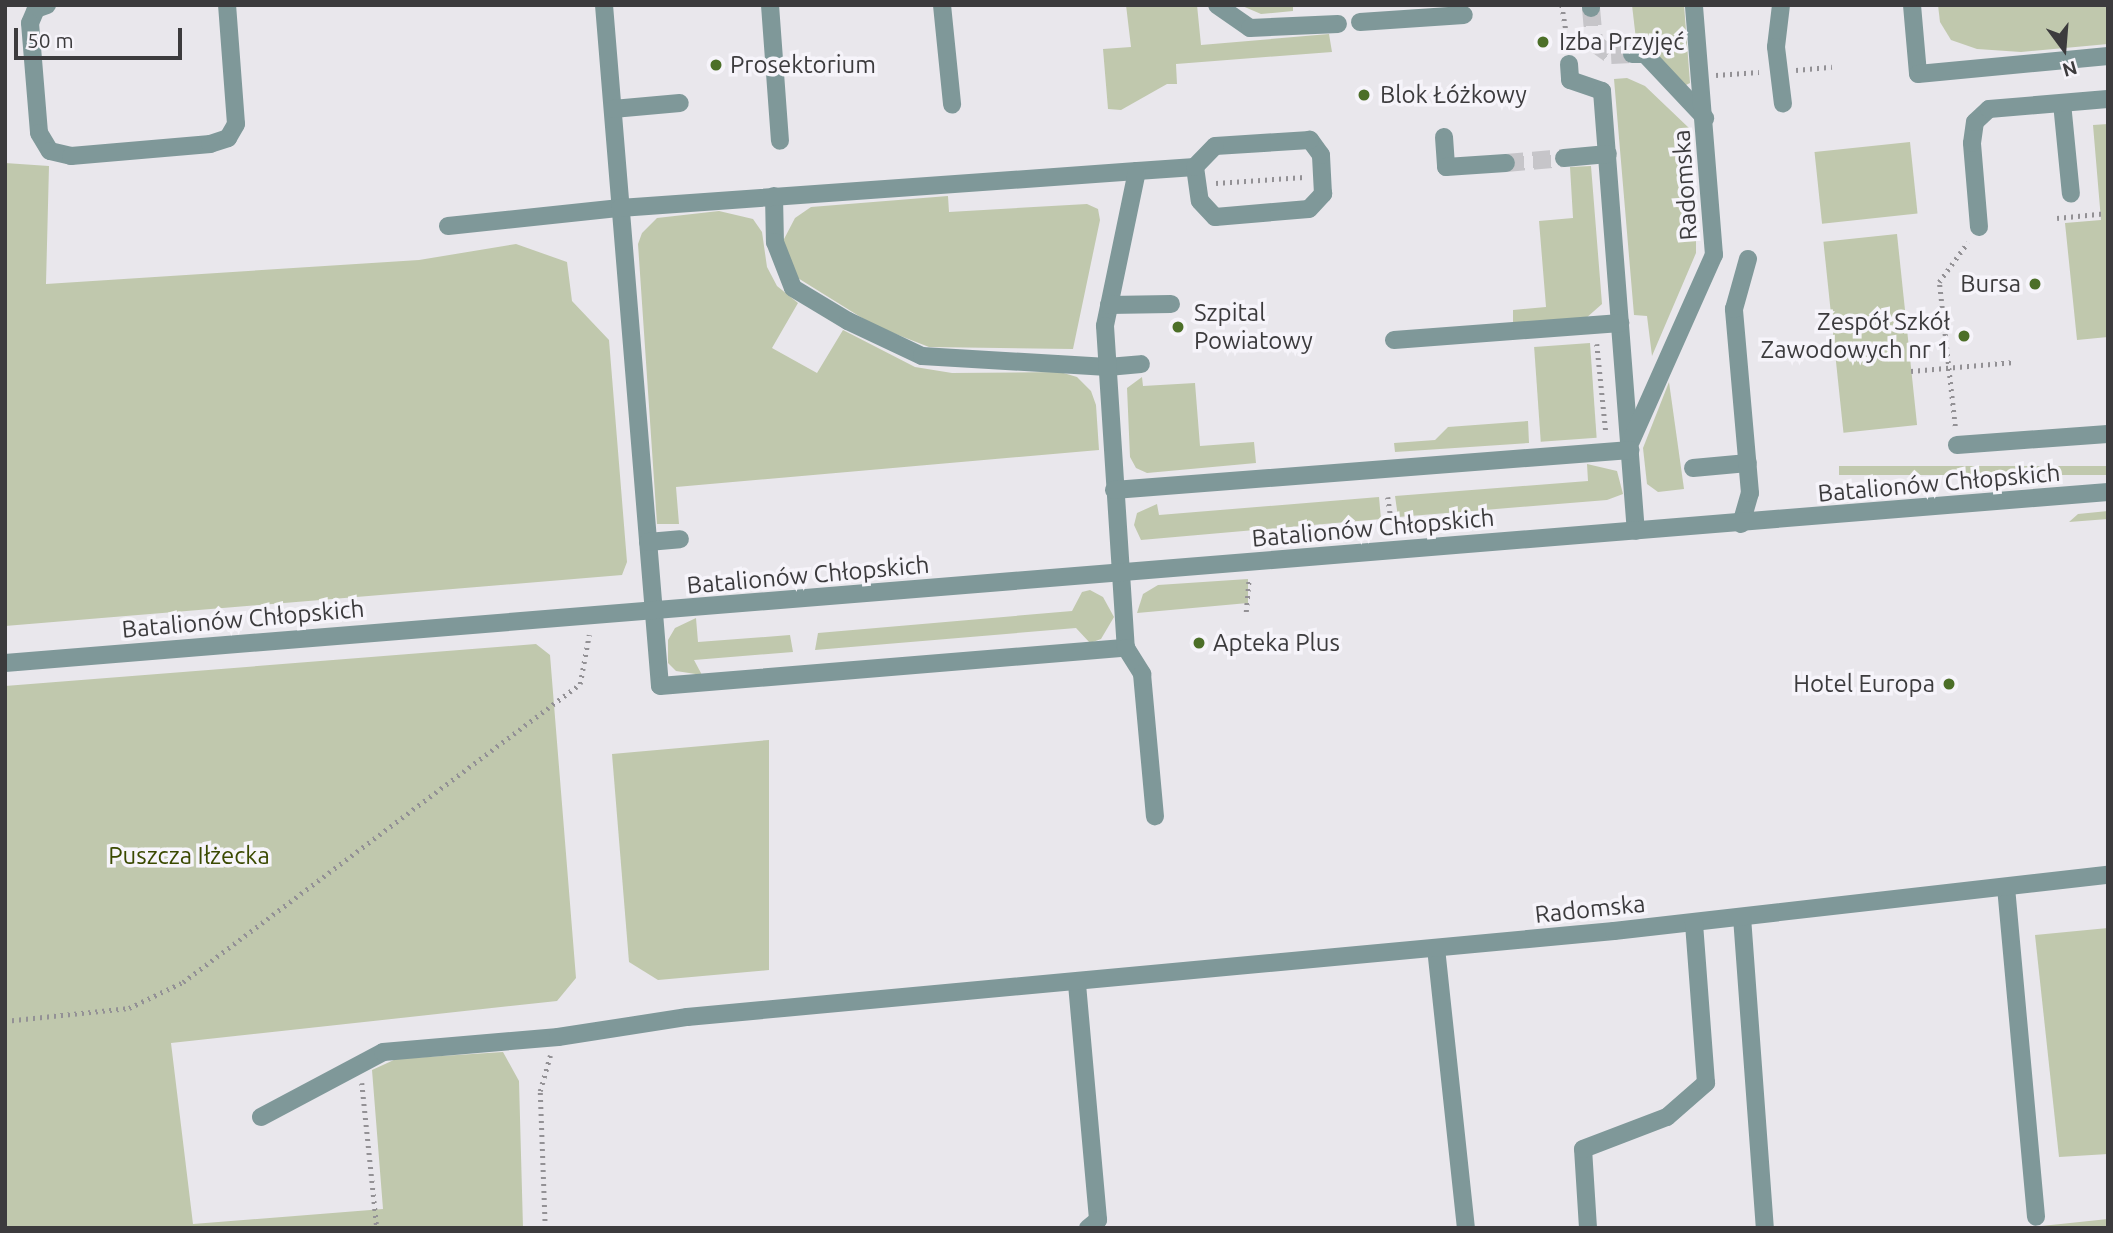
<!DOCTYPE html>
<html>
<head>
<meta charset="utf-8">
<style>
	body { margin:0 }
	#map { position:relative; width:2113px; height:1233px; overflow:hidden; background:#e9e7ec; font-family:Ubuntu,sans-serif }
	div>[style] { position:absolute }
	.green>* { inset:0; background:#c0c8ad; transform-origin:0 0 }
	.minor-tunnel>* { height:18px; margin-top:-9px; transform-origin:0; background:repeating-linear-gradient(90deg,#c6c5c9 0 18px,transparent 0 27px) }
	.path>* { height:4.5px; margin-top:-2.25px; transform-origin:0; background:repeating-linear-gradient(90deg,#939195 0 2px,transparent 0 7px) }
	.minor>* { height:18px; margin:-9px; padding:0 9px; transform-origin:9px; border-radius:9px; background:#7f9899 }
	.dots>* { width:19px; height:19px; translate:-50% -50%; box-sizing:border-box; border:4px solid #f6f4fa; border-radius:50% }
	span { translate:-50% -50%; white-space:nowrap; text-align:center; line-height:1.15; -webkit-text-stroke:7px #f6f4fa; paint-order:stroke }
	.poi-label { font-size:24px; color:#3c3b3d }
	.left { translate:0 -50%; text-align:left }
	.right { translate:-100% -50%; text-align:right }
	.street-label { font-size:24px; color:#3c3b3d }
	.park-label { font-size:24px; color:#3a4900 }
	.frame { position:absolute; inset:0; border:7px solid #3c3b3d; pointer-events:none }
	.north { position:absolute; left:2029px; top:14px; width:70px; height:70px; -webkit-text-stroke:5px #f6f4fa; paint-order:stroke; rotate:164deg; font-size:19px; font-weight:700; line-height:28px; text-align:center; color:#3c3b3d }
	.north::after { content:''; display:block; margin:auto; width:24px; height:32px; background:#3c3b3d; clip-path:polygon(50% 0,100% 100%,50% 72%,0 100%) }
	.scale { position:absolute; left:14px; top:28px; width:168px; height:32px; box-sizing:border-box; border:4px solid #3c3b3d; border-top:0; padding-left:9px; font-size:21px; line-height:24px; white-space:nowrap; color:#3c3b3d; -webkit-text-stroke:5px #f6f4fa; paint-order:stroke }
</style>
</head>
<body>
<div id="map">
	<div class="green">
		<i style="clip-path:polygon(1126px 5px,1197px 5px,1201px 45px,1329px 34px,1332px 52px,1176px 64px,1177px 84px,1167px 84px,1121px 110px,1108px 109px,1103px 49px,1131px 47px)"></i>
		<i style="clip-path:polygon(1240px 5px,1293px 5px,1293px 11px,1261px 14px)"></i>
		<i style="clip-path:polygon(1632px 5px,1684px 5px,1690px 83px,1684px 86px,1637px 48px)"></i>
		<i style="clip-path:polygon(1938px 5px,2108px 5px,2108px 44px,2021px 52px,1977px 49px,1951px 40px,1940px 22px)"></i>
		<i style="clip-path:polygon(1627px 78px,1645px 86px,1689px 128px,1696px 207px,1696px 253px,1652px 356px,1647px 316px,1634px 315px,1614px 79px)"></i>
		<i style="clip-path:polygon(2108px 124px,2108px 337px,2077px 340px,2065px 223px,2101px 220px,2093px 125px)"></i>
		<i style="left:1910px;top:142px;width:72px;height:96px;rotate:84deg"></i>
		<i style="clip-path:polygon(5px 163px,49px 166px,46px 284px,419px 260px,516px 244px,567px 262px,572px 301px,609px 340px,627px 562px,622px 575px,5px 626px)"></i>
		<i style="clip-path:polygon(1591px 166px,1602px 304px,1585px 319px,1513px 325px,1513px 310px,1546px 307px,1539px 221px,1573px 218px,1570px 167px)"></i>
		<i style="clip-path:polygon(948px 196px,949px 212px,1087px 204px,1098px 209px,1100px 220px,1073px 349px,929px 347px,875px 326px,793px 275px,783px 241px,795px 218px,811px 207px)"></i>
		<i style="clip-path:polygon(719px 211px,753px 219px,762px 232px,767px 267px,777px 286px,798px 303px,772px 348px,817px 373px,843px 330px,915px 367px,952px 373px,1060px 372px,1077px 377px,1091px 391px,1096px 405px,1099px 450px,676px 487px,679px 524px,657px 524px,638px 244px,642px 233px,657px 218px)"></i>
		<i style="left:1897px;top:234px;width:192px;height:74px;rotate:84deg"></i>
		<i style="left:1590px;top:343px;width:95px;height:56px;rotate:86deg"></i>
		<i style="clip-path:polygon(1142px 377px,1143px 386px,1195px 383px,1200px 446px,1254px 442px,1256px 463px,1147px 473px,1136px 468px,1130px 457px,1127px 388px)"></i>
		<i style="clip-path:polygon(1669px 382px,1684px 489px,1658px 492px,1647px 484px,1643px 448px)"></i>
		<i style="clip-path:polygon(1528px 421px,1529px 443px,1395px 452px,1394px 443px,1435px 440px,1448px 427px)"></i>
		<i style="clip-path:polygon(1587px 464px,1617px 471px,1623px 494px,1607px 500px,1398px 517px,1395px 496px,1588px 481px)"></i>
		<i style="left:2108px;top:466px;width:9px;height:269px;rotate:90deg"></i>
		<i style="clip-path:polygon(1379px 497px,1381px 519px,1141px 540px,1134px 525px,1137px 513px,1157px 504px,1159px 515px)"></i>
		<i style="clip-path:polygon(2108px 511px,2108px 519px,2069px 522px,2078px 514px)"></i>
		<i style="clip-path:polygon(1248px 579px,1248px 603px,1137px 613px,1143px 594px,1158px 585px)"></i>
		<i style="clip-path:polygon(1090px 590px,1103px 597px,1114px 617px,1101px 639px,1090px 643px,1076px 628px,815px 650px,818px 633px,1072px 611px,1082px 592px)"></i>
		<i style="clip-path:polygon(696px 618px,698px 642px,790px 635px,793px 652px,694px 660px,702px 675px,676px 671px,668px 663px,668px 640px,675px 628px)"></i>
		<i style="clip-path:polygon(536px 644px,550px 655px,576px 978px,557px 1001px,171px 1043px,193px 1224px,383px 1209px,372px 1070px,396px 1059px,503px 1052px,519px 1081px,523px 1228px,5px 1228px,5px 686px)"></i>
		<i style="clip-path:polygon(769px 740px,769px 970px,658px 980px,629px 962px,612px 754px)"></i>
		<i style="clip-path:polygon(2108px 928px,2108px 1154px,2059px 1157px,2035px 935px)"></i>
		<i style="clip-path:polygon(2108px 1219px,2108px 1228px,2023px 1228px)"></i>
	</div>
	<div class="minor-tunnel">
		<i style="left:1591px;top:8px;width:35px;rotate:85deg"></i>
		<i style="left:1594px;top:43px;width:21px;rotate:35deg"></i>
		<i style="left:1611px;top:55px;width:21px;rotate:-3deg"></i>
		<i style="left:1506px;top:163px;width:58px;rotate:-4.9deg"></i>
	</div>
	<div class="path">
		<i style="left:1562px;top:5px;width:26px;rotate:81deg"></i>
		<i style="left:1796px;top:70px;width:36px;rotate:-5deg"></i>
		<i style="left:1716px;top:75px;width:43px;rotate:-4deg"></i>
		<i style="left:1216px;top:183px;width:89px;rotate:-3.9deg"></i>
		<i style="left:2057px;top:218px;width:51px;rotate:-5.6deg"></i>
		<i style="left:1597px;top:344px;width:88px;rotate:84.2deg"></i>
		<i style="left:1911px;top:371px;width:104px;rotate:-4.9deg"></i>
		<i style="left:1955px;top:426px;width:145px;rotate:-96.3deg"></i>
		<i style="left:1939px;top:282px;width:49px;rotate:-54.1deg"></i>
		<i style="left:1388px;top:497px;width:27px;rotate:82deg"></i>
		<i style="left:1246px;top:612px;width:33px;rotate:-85deg"></i>
		<i style="left:5px;top:1021px;width:125px;rotate:-6deg"></i>
		<i style="left:129px;top:1008px;width:60px;rotate:-25.7deg"></i>
		<i style="left:183px;top:982px;width:496px;rotate:-36.9deg"></i>
		<i style="left:580px;top:684px;width:50px;rotate:-79.6deg"></i>
		<i style="left:362px;top:1083px;width:146px;rotate:84.1deg"></i>
		<i style="left:545px;top:1228px;width:137px;rotate:-92.1deg"></i>
		<i style="left:540px;top:1091px;width:37px;rotate:-74deg"></i>
	</div>
	<div class="minor">
		<i style="left:47px;top:5px;width:12px;rotate:160deg"></i>
		<i style="left:36px;top:9px;width:15px;rotate:113deg"></i>
		<i style="left:30px;top:23px;width:110px;rotate:85.3deg"></i>
		<i style="left:39px;top:133px;width:21px;rotate:59deg"></i>
		<i style="left:50px;top:151px;width:22px;rotate:13deg"></i>
		<i style="left:71px;top:156px;width:140px;rotate:-4.9deg"></i>
		<i style="left:210px;top:144px;width:19px;rotate:-18deg"></i>
		<i style="left:228px;top:138px;width:16px;rotate:-60deg"></i>
		<i style="left:236px;top:124px;width:119px;rotate:-94.3deg"></i>
		<i style="left:604px;top:5px;width:683px;rotate:85.3deg"></i>
		<i style="left:660px;top:686px;width:468px;rotate:-4.7deg"></i>
		<i style="left:770px;top:5px;width:136px;rotate:85.8deg"></i>
		<i style="left:942px;top:5px;width:100px;rotate:84.2deg"></i>
		<i style="left:1217px;top:5px;width:40px;rotate:34.9deg"></i>
		<i style="left:1250px;top:28px;width:88px;rotate:-2.6deg"></i>
		<i style="left:1591px;top:5px;width:3px;rotate:90deg"></i>
		<i style="left:1781px;top:5px;width:42px;rotate:96.8deg"></i>
		<i style="left:1776px;top:47px;width:57px;rotate:83deg"></i>
		<i style="left:1912px;top:5px;width:69px;rotate:85deg"></i>
		<i style="left:1918px;top:74px;width:191px;rotate:-5.4deg"></i>
		<i style="left:1360px;top:22px;width:104px;rotate:-3.9deg"></i>
		<i style="left:1632px;top:54px;width:13px"></i>
		<i style="left:1645px;top:54px;width:88px;rotate:46.8deg"></i>
		<i style="left:1569px;top:64px;width:16px;rotate:86deg"></i>
		<i style="left:1570px;top:80px;width:34px;rotate:19deg"></i>
		<i style="left:1602px;top:91px;width:441px;rotate:85.6deg"></i>
		<i style="left:2062px;top:103px;width:91px;rotate:84.4deg"></i>
		<i style="left:613px;top:109px;width:67px;rotate:-5.1deg"></i>
		<i style="left:1444px;top:137px;width:30px;rotate:86deg"></i>
		<i style="left:1446px;top:167px;width:60px;rotate:-3.8deg"></i>
		<i style="left:1564px;top:158px;width:44px;rotate:-5.2deg"></i>
		<i style="left:1137px;top:171px;width:58px;rotate:-3.9deg"></i>
		<i style="left:1195px;top:167px;width:34px;rotate:82deg"></i>
		<i style="left:1200px;top:201px;width:22px;rotate:47deg"></i>
		<i style="left:1215px;top:217px;width:94px;rotate:-4.9deg"></i>
		<i style="left:1309px;top:209px;width:21px;rotate:-47deg"></i>
		<i style="left:1323px;top:194px;width:39px;rotate:-93deg"></i>
		<i style="left:1321px;top:155px;width:19px;rotate:-126deg"></i>
		<i style="left:1310px;top:140px;width:95px;rotate:176.4deg"></i>
		<i style="left:1215px;top:146px;width:29px;rotate:134deg"></i>
		<i style="left:774px;top:196px;width:46px;rotate:88.8deg"></i>
		<i style="left:775px;top:242px;width:49px;rotate:68.6deg"></i>
		<i style="left:793px;top:288px;width:64px;rotate:31deg"></i>
		<i style="left:848px;top:321px;width:82px;rotate:25.3deg"></i>
		<i style="left:922px;top:356px;width:186px;rotate:3.4deg"></i>
		<i style="left:1108px;top:367px;width:33px;rotate:-5deg"></i>
		<i style="left:448px;top:226px;width:173px;rotate:-6deg"></i>
		<i style="left:620px;top:208px;width:518px;rotate:-4.09deg"></i>
		<i style="left:1137px;top:171px;width:158px;rotate:101.7deg"></i>
		<i style="left:1105px;top:326px;width:323px;rotate:86.3deg"></i>
		<i style="left:1126px;top:648px;width:31px;rotate:58deg"></i>
		<i style="left:1142px;top:674px;width:143px;rotate:84.8deg"></i>
		<i style="left:1979px;top:227px;width:84px;rotate:-94.8deg"></i>
		<i style="left:1972px;top:143px;width:21px;rotate:-82deg"></i>
		<i style="left:1975px;top:122px;width:19px;rotate:-43deg"></i>
		<i style="left:1989px;top:109px;width:119px;rotate:-4.8deg"></i>
		<i style="left:1109px;top:305px;width:62px;rotate:-0.9deg"></i>
		<i style="left:1394px;top:340px;width:227px;rotate:-4.3deg"></i>
		<i style="left:1631px;top:441px;width:204px;rotate:-66deg"></i>
		<i style="left:1714px;top:255px;width:251px;rotate:-94.6deg"></i>
		<i style="left:1957px;top:445px;width:151px;rotate:-4.2deg"></i>
		<i style="left:1693px;top:468px;width:55px;rotate:-5.2deg"></i>
		<i style="left:1114px;top:490px;width:518px;rotate:-4.43deg"></i>
		<i style="left:1741px;top:524px;width:32px;rotate:-74deg"></i>
		<i style="left:1750px;top:493px;width:185px;rotate:-95deg"></i>
		<i style="left:1734px;top:309px;width:52px;rotate:-74.4deg"></i>
		<i style="left:648px;top:542px;width:32px;rotate:-5deg"></i>
		<i style="left:5px;top:663px;width:2110px;rotate:-4.65deg"></i>
		<i style="left:2006px;top:887px;width:331px;rotate:84.8deg"></i>
		<i style="left:1742px;top:917px;width:312px;rotate:85.8deg"></i>
		<i style="left:1436px;top:948px;width:282px;rotate:83.9deg"></i>
		<i style="left:1077px;top:984px;width:237px;rotate:84.9deg"></i>
		<i style="left:1098px;top:1220px;width:13px;rotate:141deg"></i>
		<i style="left:261px;top:1117px;width:138px;rotate:-28deg"></i>
		<i style="left:383px;top:1052px;width:176px;rotate:-4.9deg"></i>
		<i style="left:558px;top:1037px;width:131px;rotate:-8.8deg"></i>
		<i style="left:687px;top:1017px;width:931px;rotate:-5.3deg"></i>
		<i style="left:1614px;top:931px;width:497px;rotate:-6.5deg"></i>
		<i style="left:1588px;top:1228px;width:79px;rotate:-93.6deg"></i>
		<i style="left:1583px;top:1149px;width:90px;rotate:-20.9deg"></i>
		<i style="left:1667px;top:1117px;width:52px;rotate:-41.1deg"></i>
		<i style="left:1706px;top:1083px;width:161px;rotate:-94.3deg"></i>
	</div>
	<div class="dots">
		<i style="left:1543px;top:42px;background:#4c6f28"></i>
		<i style="left:716px;top:65px;background:#4c6f28"></i>
		<i style="left:1364px;top:95px;background:#4c6f28"></i>
		<i style="left:2035px;top:284px;background:#4c6f28"></i>
		<i style="left:1178px;top:327px;background:#4c6f28"></i>
		<i style="left:1964px;top:336px;background:#4c6f28"></i>
		<i style="left:1199px;top:643px;background:#4c6f28"></i>
		<i style="left:1949px;top:684px;background:#4c6f28"></i>
	</div>
	<div class="poi-label">
		<span class="left" style="left:1559px;top:42px">Izba Przyjęć</span>
		<span class="left" style="left:730px;top:65px">Prosektorium</span>
		<span class="left" style="left:1380px;top:95px">Blok Łóżkowy</span>
		<span class="right" style="left:2021px;top:284px">Bursa</span>
		<span class="left" style="left:1194px;top:327px">Szpital<br>Powiatowy</span>
		<span class="right" style="left:1950px;top:336px">Zespół Szkół<br>Zawodowych nr 1</span>
		<span class="left" style="left:1213px;top:643px">Apteka Plus</span>
		<span class="right" style="left:1935px;top:684px">Hotel Europa</span>
	</div>
	<div class="street-label">
		<span style="left:1685px;top:185px;rotate:-94deg">Radomska</span>
		<span style="left:1939px;top:483px;rotate:-5deg">Batalionów Chłopskich</span>
		<span style="left:1373px;top:528px;rotate:-5deg">Batalionów Chłopskich</span>
		<span style="left:808px;top:575px;rotate:-5deg">Batalionów Chłopskich</span>
		<span style="left:243px;top:619px;rotate:-5deg">Batalionów Chłopskich</span>
		<span style="left:1590px;top:909px;rotate:-6deg">Radomska</span>
	</div>
	<div class="park-label">
		<span style="left:189px;top:856px">Puszcza Iłżecka</span>
	</div>
	<div class="frame"></div>
	<div class="north">N</div>
	<div class="scale">50 m</div>
</div>
</body>
</html>
